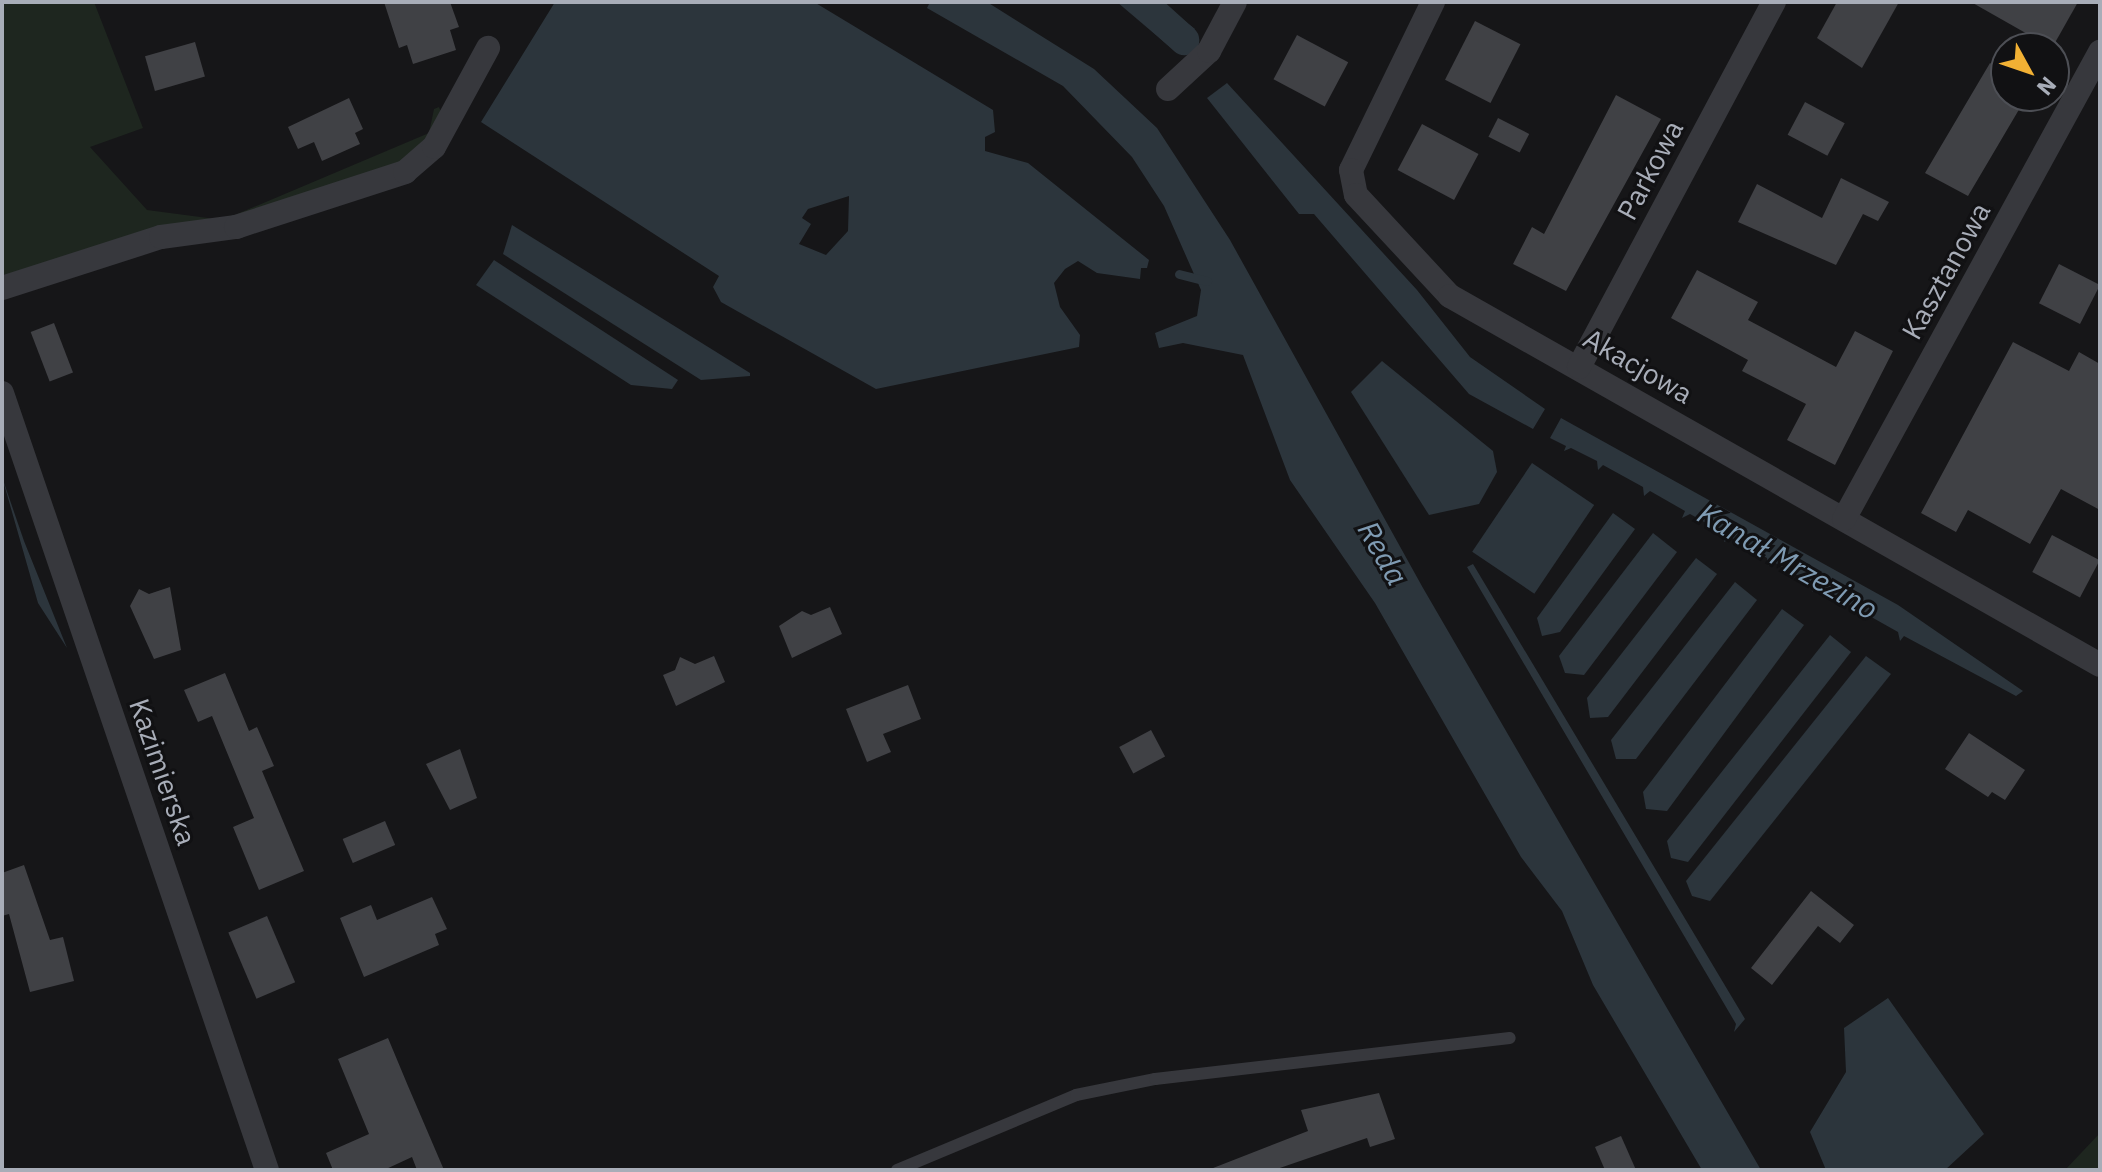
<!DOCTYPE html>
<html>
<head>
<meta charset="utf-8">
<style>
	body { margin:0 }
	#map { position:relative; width:2102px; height:1172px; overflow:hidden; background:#161618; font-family:"IBM Plex Sans",sans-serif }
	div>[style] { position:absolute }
	.green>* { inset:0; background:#1e261f }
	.water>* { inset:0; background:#2c353c; transform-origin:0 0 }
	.stream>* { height:9px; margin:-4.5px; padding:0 4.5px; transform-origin:4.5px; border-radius:4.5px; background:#2c353c }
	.canal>* { height:30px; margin:-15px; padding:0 15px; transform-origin:15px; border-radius:15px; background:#2c353c }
	.building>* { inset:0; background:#404145; transform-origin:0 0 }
	.service>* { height:12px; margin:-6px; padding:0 6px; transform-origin:6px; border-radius:6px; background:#37383d }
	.minor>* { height:24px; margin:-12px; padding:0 12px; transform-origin:12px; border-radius:12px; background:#37383d }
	span { translate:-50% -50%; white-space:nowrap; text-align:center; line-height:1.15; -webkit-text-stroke:6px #111113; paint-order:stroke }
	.street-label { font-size:28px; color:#a8adb8 }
	.water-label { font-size:30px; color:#7f9bb3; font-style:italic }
	.frame { position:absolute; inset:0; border:4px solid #a8adb8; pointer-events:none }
	.north { position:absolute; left:1990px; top:32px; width:80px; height:80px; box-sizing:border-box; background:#111113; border:2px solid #4d4f55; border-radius:50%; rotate:130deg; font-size:22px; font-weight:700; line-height:32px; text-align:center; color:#a8adb8 }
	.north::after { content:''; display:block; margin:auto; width:28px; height:36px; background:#f2b134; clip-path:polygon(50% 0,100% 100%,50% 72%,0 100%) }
</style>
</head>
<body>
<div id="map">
	<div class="green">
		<i style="clip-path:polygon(2px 2px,94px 2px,143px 128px,90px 147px,147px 210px,223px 220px,429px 133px,434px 109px,439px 107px,443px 117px,430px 142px,399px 167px,223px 223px,167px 229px,47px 270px,2px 275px)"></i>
		<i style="clip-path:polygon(2100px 1133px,2100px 1170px,2065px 1170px)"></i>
	</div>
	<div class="water">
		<i style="clip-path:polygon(evenodd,555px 2px,814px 2px,993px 110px,995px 132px,985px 137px,985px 151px,1028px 163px,1149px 260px,1147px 268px,1141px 268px,1140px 279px,1097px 273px,1078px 261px,1065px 269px,1054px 283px,1060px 307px,1080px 335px,1079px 347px,876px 389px,721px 302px,713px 287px,719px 276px,481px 122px,555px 2px,849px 196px,848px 231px,826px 255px,799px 244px,811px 224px,802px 218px,808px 209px,849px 196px)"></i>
		<i style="clip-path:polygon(930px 2px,987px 2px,1094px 69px,1157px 128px,1230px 240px,1423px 588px,1761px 1170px,1702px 1170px,1593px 985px,1562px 911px,1521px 857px,1375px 603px,1290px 480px,1243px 355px,1183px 343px,1159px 348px,1155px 333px,1197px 316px,1201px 290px,1164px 206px,1132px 157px,1063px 86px,927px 8px)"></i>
		<i style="clip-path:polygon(1117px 2px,1160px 2px,1195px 29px,1170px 47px)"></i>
		<i style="clip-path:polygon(1227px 83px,1417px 290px,1470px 357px,1545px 409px,1533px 429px,1469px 394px,1314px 214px,1299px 214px,1207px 98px)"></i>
		<i style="clip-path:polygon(512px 225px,750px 373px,750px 376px,701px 380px,503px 254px)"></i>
		<i style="clip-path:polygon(494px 260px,678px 380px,672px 389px,631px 385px,476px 285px)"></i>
		<i style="clip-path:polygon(1382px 361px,1493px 451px,1497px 472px,1479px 504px,1429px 515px,1351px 392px)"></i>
		<i style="clip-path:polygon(1561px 418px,1898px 605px,2023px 691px,2016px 696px,1904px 636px,1900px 641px,1898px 632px,1866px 614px,1862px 619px,1861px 611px,1817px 586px,1812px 592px,1811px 583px,1772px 561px,1768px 566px,1767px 558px,1732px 538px,1724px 542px,1726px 534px,1690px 514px,1682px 518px,1685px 511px,1650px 491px,1644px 496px,1643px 487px,1603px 465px,1598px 470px,1597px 461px,1571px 448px,1564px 451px,1566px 446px,1550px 438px)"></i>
		<i style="left:1532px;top:463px;width:75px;height:107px;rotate:34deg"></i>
		<i style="clip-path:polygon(2px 477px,24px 541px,67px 648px,38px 603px)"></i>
		<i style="clip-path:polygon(1613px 513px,1635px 529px,1560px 632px,1542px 636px,1537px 618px)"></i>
		<i style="clip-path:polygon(1653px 533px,1677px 552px,1584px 675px,1565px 673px,1559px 656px)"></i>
		<i style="clip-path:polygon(1696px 558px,1717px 574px,1608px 717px,1590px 718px,1587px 698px)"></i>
		<i style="clip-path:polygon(1473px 564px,1745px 1019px,1734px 1032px,1736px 1024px,1467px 567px)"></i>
		<i style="clip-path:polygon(1735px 582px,1757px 600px,1636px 759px,1616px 759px,1611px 740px)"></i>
		<i style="clip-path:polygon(1782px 609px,1804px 625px,1667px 811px,1646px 809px,1643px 792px)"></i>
		<i style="clip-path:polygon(1830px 635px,1851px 652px,1688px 862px,1671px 858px,1667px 841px)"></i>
		<i style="clip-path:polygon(1866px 656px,1891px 674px,1710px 901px,1692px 896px,1686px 881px)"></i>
		<i style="clip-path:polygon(1888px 998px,1984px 1134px,1945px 1170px,1826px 1170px,1810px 1132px,1846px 1072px,1844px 1028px)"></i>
	</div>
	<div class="stream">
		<i style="left:1179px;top:274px;width:29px;rotate:14deg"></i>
	</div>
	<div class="canal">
		<i style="left:1142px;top:2px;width:57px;rotate:42.1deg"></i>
	</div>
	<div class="building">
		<i style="clip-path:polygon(384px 2px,450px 2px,459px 27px,450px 30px,456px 50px,413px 64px,407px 45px,399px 48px)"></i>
		<i style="clip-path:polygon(1837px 2px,1899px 2px,1862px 68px,1817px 38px)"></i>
		<i style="clip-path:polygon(1971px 2px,2078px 2px,2052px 48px)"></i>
		<i style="left:1475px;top:21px;width:51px;height:66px;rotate:27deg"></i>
		<i style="left:1297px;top:35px;width:58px;height:50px;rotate:28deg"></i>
		<i style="left:195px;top:42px;width:36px;height:52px;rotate:74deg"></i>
		<i style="clip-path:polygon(1990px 63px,2006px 72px,2006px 96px,2027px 96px,1968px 196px,1925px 173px)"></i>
		<i style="clip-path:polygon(1616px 95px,1661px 119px,1566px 291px,1513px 264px,1532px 227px,1544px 234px)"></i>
		<i style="clip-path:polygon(349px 98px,363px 129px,355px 133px,360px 144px,322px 161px,314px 142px,298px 149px,288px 127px)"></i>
		<i style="left:1805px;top:102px;width:45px;height:37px;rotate:28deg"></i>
		<i style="left:1498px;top:118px;width:35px;height:21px;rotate:27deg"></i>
		<i style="left:1422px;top:124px;width:64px;height:52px;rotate:28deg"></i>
		<i style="clip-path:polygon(1841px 178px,1889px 202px,1878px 221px,1863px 214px,1836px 265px,1738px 222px,1757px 184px,1822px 218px)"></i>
		<i style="left:2059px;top:264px;width:46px;height:44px;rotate:27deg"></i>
		<i style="clip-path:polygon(1697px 270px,1758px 302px,1748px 320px,1836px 367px,1855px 331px,1893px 351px,1835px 465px,1787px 440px,1806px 404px,1742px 371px,1748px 360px,1671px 318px)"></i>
		<i style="left:54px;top:323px;width:53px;height:25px;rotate:69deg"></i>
		<i style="clip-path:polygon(2013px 342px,2069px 371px,2079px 352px,2100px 364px,2100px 510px,2061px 489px,2030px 544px,1968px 510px,1956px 532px,1921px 513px)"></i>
		<i style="left:2052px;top:535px;width:54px;height:42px;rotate:28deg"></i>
		<i style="clip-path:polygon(170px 587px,181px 650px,154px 659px,130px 606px,139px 589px,149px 594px)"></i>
		<i style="clip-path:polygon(830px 607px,842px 634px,792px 658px,779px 626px,802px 611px,811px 615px)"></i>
		<i style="clip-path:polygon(714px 656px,725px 682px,676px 706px,663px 675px,675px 670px,680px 657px,695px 664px)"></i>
		<i style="clip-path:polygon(225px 673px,249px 731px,257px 727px,274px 766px,262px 771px,304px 871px,259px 890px,233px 827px,254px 818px,212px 716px,198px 722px,184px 690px)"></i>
		<i style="clip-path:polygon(908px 685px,921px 719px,883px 734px,891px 752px,867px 762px,846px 709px)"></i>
		<i style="left:1151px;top:730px;width:30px;height:36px;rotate:62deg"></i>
		<i style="clip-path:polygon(1969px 733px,2025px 770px,2005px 800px,1992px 792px,1988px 797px,1945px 769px)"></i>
		<i style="clip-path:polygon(460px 749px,477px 798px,450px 810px,426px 764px)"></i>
		<i style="left:385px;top:821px;width:26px;height:46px;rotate:67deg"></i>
		<i style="clip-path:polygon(24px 865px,50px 940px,63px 937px,74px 981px,30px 992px,9px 914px,2px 916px,2px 873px)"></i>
		<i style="clip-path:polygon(1811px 891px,1854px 925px,1840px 943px,1818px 926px,1772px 985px,1751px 968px)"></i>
		<i style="clip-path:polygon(432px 897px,447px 929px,435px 934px,439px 945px,364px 977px,340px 918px,371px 905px,377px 920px)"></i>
		<i style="left:267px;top:916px;width:72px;height:42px;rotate:67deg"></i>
		<i style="clip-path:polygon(388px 1038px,408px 1086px,444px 1170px,417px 1170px,412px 1157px,384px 1170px,333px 1170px,326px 1153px,369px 1134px,338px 1059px)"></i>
		<i style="clip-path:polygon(1379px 1093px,1395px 1139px,1370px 1147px,1367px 1138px,1274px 1170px,1208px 1170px,1308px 1131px,1301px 1110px)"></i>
		<i style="clip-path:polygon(1621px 1136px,1636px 1170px,1605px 1170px,1595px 1147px)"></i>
	</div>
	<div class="service">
		<i style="left:897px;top:1170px;width:194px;rotate:-22.7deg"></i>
		<i style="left:1076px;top:1095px;width:81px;rotate:-11.4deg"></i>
		<i style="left:1155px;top:1079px;width:357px;rotate:-6.6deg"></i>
	</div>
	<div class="minor">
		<i style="left:1433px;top:2px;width:187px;rotate:116deg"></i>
		<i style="left:1351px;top:170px;width:25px;rotate:79deg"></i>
		<i style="left:1356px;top:195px;width:138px;rotate:47.1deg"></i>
		<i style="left:1450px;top:296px;width:747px;rotate:29.58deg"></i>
		<i style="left:1168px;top:89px;width:56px;rotate:-42.8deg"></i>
		<i style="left:1209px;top:51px;width:55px;rotate:-62deg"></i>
		<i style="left:2px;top:288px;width:167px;rotate:-17.8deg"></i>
		<i style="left:161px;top:237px;width:76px;rotate:-7.6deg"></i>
		<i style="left:236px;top:227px;width:178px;rotate:-18deg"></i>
		<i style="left:405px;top:172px;width:38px;rotate:-41deg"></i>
		<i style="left:434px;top:147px;width:113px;rotate:-61.4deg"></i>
		<i style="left:1579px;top:367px;width:414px;rotate:-61.9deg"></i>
		<i style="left:2px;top:393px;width:821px;rotate:71.17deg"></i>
		<i style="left:1844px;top:519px;width:533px;rotate:-61.27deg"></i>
	</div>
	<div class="street-label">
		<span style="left:1650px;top:170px;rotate:-62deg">Parkowa</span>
		<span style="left:1946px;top:271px;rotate:-61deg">Kasztanowa</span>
		<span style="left:1638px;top:366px;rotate:30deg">Akacjowa</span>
		<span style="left:163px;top:772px;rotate:71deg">Kazimierska</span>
	</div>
	<div class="water-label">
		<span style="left:1383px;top:553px;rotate:60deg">Reda</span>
		<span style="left:1788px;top:561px;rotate:30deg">Kanał Mrzezino</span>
	</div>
	<div class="frame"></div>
	<div class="north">N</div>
</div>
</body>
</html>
